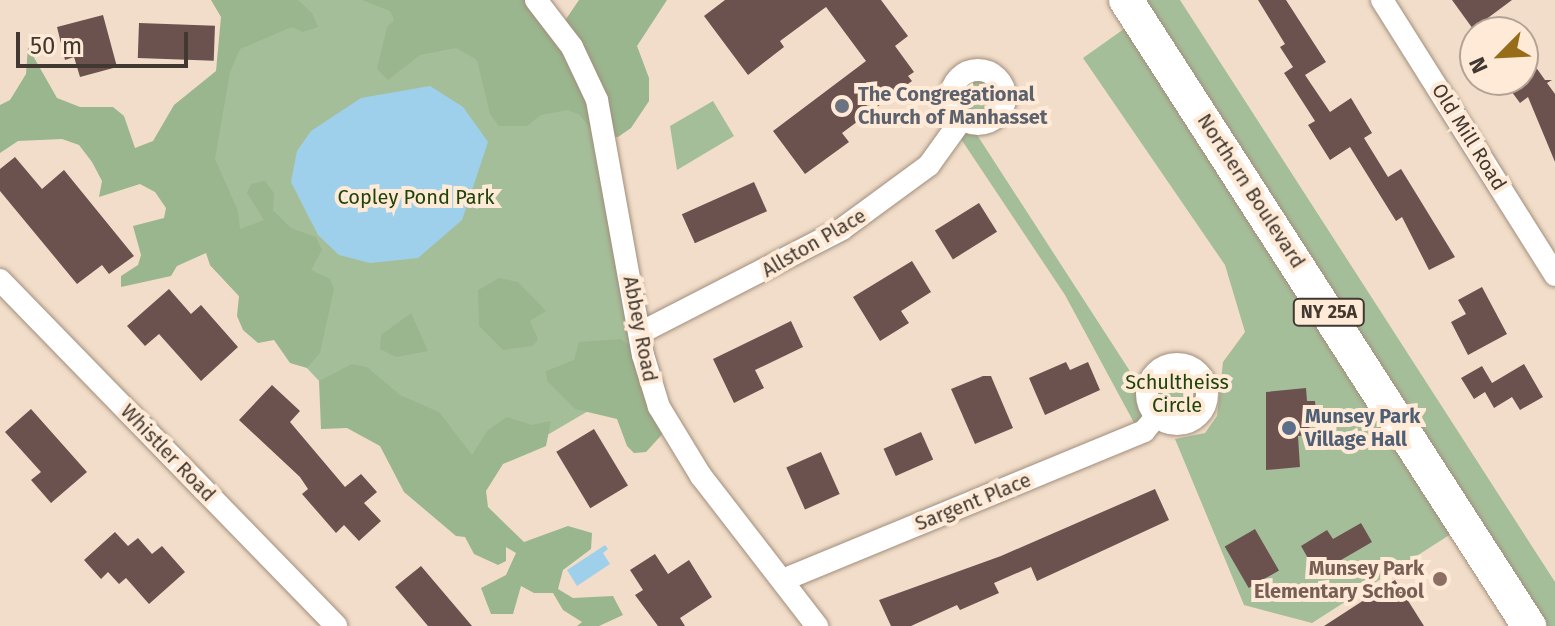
<!DOCTYPE html>
<html>
<head>
<meta charset="utf-8">
<style>
	body { margin:0 }
	#map { position:relative; width:1555px; height:626px; overflow:hidden; background:#f1ddc9; font-family:"Fira Sans",sans-serif }
	div>[style] { position:absolute }
	.green>* { inset:0; background:#a5be9a }
	.forest>* { inset:0; background:#9ab68e }
	.water>* { inset:0; background:#9fd0eb }
	.building>* { inset:0; background:#6c524f; transform-origin:0 0 }
	.roads { filter:drop-shadow(0 0 2px #a18e7c) drop-shadow(0 0 2px #a18e7c) }
	.minor>* { height:22px; margin:-11px; padding:0 11px; transform-origin:11px; border-radius:11px; background:#fff }
	.minor>.ring { margin:-11px; padding:0; box-sizing:content-box; background:none; border:22px solid #fff; border-radius:50% }
	.primary>* { height:34px; margin:-17px; padding:0 17px; transform-origin:17px; border-radius:17px; background:#fff }
	.dots>* { width:22px; height:22px; translate:-50% -50%; box-sizing:border-box; border:4px solid #feead6; border-radius:50% }
	span { translate:-50% -50%; white-space:nowrap; text-align:center; line-height:1.15; -webkit-text-stroke:8px #feead6; paint-order:stroke }
	.shield-label span { padding:2px 6px; background:#feead6; border:2px solid; border-radius:6px; -webkit-text-stroke-width:0 }
	.shield-label { font-size:18px; color:#413931; font-weight:700 }
	.worship-label { font-size:20px; color:#5b616d; font-weight:700 }
	.left { translate:0 -50%; text-align:left }
	.street-label { font-size:20px; color:#413931 }
	.park-label { font-size:20px; color:#1f4308 }
	.service-label { font-size:20px; color:#4e5e75; font-weight:700 }
	.education-label { font-size:20px; color:#785e54; font-weight:700 }
	.right { translate:-100% -50%; text-align:right }
	.north { position:absolute; left:1459px; top:16px; width:80px; height:80px; box-sizing:border-box; background:#feead6; border:2px solid #b2a394; border-radius:50%; rotate:246deg; font-size:22px; font-weight:700; line-height:32px; text-align:center; color:#413931 }
	.north::after { content:''; display:block; margin:auto; width:28px; height:36px; background:#976d19; clip-path:polygon(50% 0,100% 100%,50% 72%,0 100%) }
	.scale { position:absolute; left:16px; top:32px; width:172px; height:36px; box-sizing:border-box; border:4px solid #413931; border-top:0; padding-left:10px; font-size:24px; line-height:28px; white-space:nowrap; color:#413931; -webkit-text-stroke:6px #feead6; paint-order:stroke }
</style>
</head>
<body>
<div id="map">
	<div class="green">
		<i style="clip-path:polygon(222px 0,536px 0,580px 62px,648px 376px,433px 502px,210px 265px)"></i>
		<i style="clip-path:polygon(1126px 0,1180px 0,1555px 582px,1555px 626px,1529px 626px,1465px 525px,1312px 623px,1244px 605px,1175px 439px,1205px 433px,1217px 416px,1223px 362px,1245px 332px,1225px 265px,1083px 58px,1138px 19px)"></i>
		<i style="clip-path:polygon(974px 69px,996px 76px,1005px 99px,992px 120px,970px 124px,1146px 396px,1152px 378px,1167px 365px,1185px 364px,1201px 375px,1206px 400px,1194px 419px,1165px 421px,1139px 432px,1065px 295px,955px 130px,952px 86px)"></i>
		<i style="clip-path:polygon(713px 101px,734px 136px,677px 170px,670px 126px)"></i>
	</div>
	<div class="forest">
		<i style="clip-path:polygon(211px 0,298px 0,312px 13px,318px 27px,303px 32px,292px 27px,240px 49px,230px 72px,215px 159px,238px 211px,240px 229px,264px 220px,247px 193px,251px 184px,265px 181px,274px 193px,273px 210px,291px 228px,316px 237px,322px 250px,311px 270px,330px 279px,334px 289px,320px 353px,307px 368px,290px 363px,274px 340px,258px 343px,243px 330px,237px 316px,239px 296px,210px 265px,206px 253px,177px 266px,171px 276px,121px 287px,121px 276px,138px 265px,141px 255px,133px 226px,164px 218px,166px 208px,155px 192px,140px 184px,99px 197px,102px 181px,92px 162px,79px 145px,62px 139px,18px 141px,0 153px,0 105px,10px 100px,26px 74px,28px 47px,57px 98px,80px 107px,113px 107px,124px 116px,135px 148px,153px 141px,174px 105px,216px 71px,221px 17px)"></i>
		<i style="clip-path:polygon(362px 0,542px 0,564px 22px,579px 0,667px 0,637px 46px,649px 78px,649px 101px,631px 128px,618px 137px,596px 136px,580px 115px,568px 110px,541px 115px,527px 126px,499px 126px,490px 114px,477px 60px,456px 48px,420px 55px,388px 80px,377px 69px,387px 27px,394px 20px,390px 11px)"></i>
		<i style="clip-path:polygon(499px 278px,518px 282px,546px 311px,530px 321px,538px 340px,532px 346px,503px 350px,479px 326px,478px 290px)"></i>
		<i style="clip-path:polygon(411px 313px,428px 351px,396px 357px,380px 349px,381px 335px)"></i>
		<i style="clip-path:polygon(621px 339px,630px 346px,667px 429px,646px 452px,634px 453px,627px 446px,617px 419px,575px 409px,547px 381px,546px 371px,574px 360px,579px 342px)"></i>
		<i style="clip-path:polygon(352px 364px,367px 367px,400px 395px,439px 412px,472px 455px,488px 430px,507px 417px,532px 425px,551px 421px,546px 446px,503px 464px,486px 491px,488px 507px,524px 542px,568px 526px,592px 533px,591px 549px,563px 570px,558px 589px,573px 598px,613px 596px,623px 615px,599px 626px,577px 626px,582px 622px,563px 610px,553px 593px,534px 593px,521px 586px,513px 614px,491px 614px,481px 588px,506px 575px,516px 553px,506px 547px,506px 561px,498px 565px,474px 554px,465px 537px,456px 536px,404px 492px,380px 446px,347px 428px,321px 429px,319px 381px)"></i>
	</div>
	<div class="water">
		<i style="clip-path:polygon(430px 86px,463px 107px,488px 142px,462px 220px,418px 258px,370px 263px,339px 255px,318px 235px,291px 182px,297px 151px,311px 131px,361px 98px)"></i>
		<i style="clip-path:polygon(605px 545px,608px 549px,603px 553px,610px 564px,577px 586px,567px 570px)"></i>
	</div>
	<div class="building">
		<i style="clip-path:polygon(725px 0,881px 0,908px 36px,895px 46px,914px 72px,908px 76px,912px 81px,842px 133px,849px 142px,805px 174px,773px 131px,866px 61px,826px 7px,780px 41px,784px 47px,748px 75px,704px 16px)"></i>
		<i style="clip-path:polygon(1258px 0,1286px 0,1326px 62px,1305px 75px,1330px 112px,1351px 98px,1372px 133px,1364px 138px,1388px 177px,1401px 169px,1455px 257px,1429px 270px,1402px 217px,1396px 221px,1350px 147px,1330px 160px,1308px 125px,1315px 121px,1284px 73px,1293px 67px,1280px 47px,1285px 44px)"></i>
		<i style="clip-path:polygon(1452px 0,1512px 0,1473px 29px)"></i>
		<i style="clip-path:polygon(103px 15px,117px 67px,80px 77px,74px 57px,65px 60px,57px 27px)"></i>
		<i style="left:139px;top:23px;width:76px;height:35px;rotate:2deg"></i>
		<i style="clip-path:polygon(1523px 49px,1545px 80px,1552px 80px,1547px 83px,1555px 94px,1555px 162px,1528px 97px,1520px 103px,1503px 80px,1523px 80px)"></i>
		<i style="clip-path:polygon(15px 157px,42px 189px,64px 170px,134px 256px,109px 274px,102px 265px,77px 284px,0 191px,0 169px)"></i>
		<i style="left:754px;top:182px;width:32px;height:79px;rotate:66deg"></i>
		<i style="left:979px;top:203px;width:34px;height:52px;rotate:58deg"></i>
		<i style="clip-path:polygon(912px 261px,931px 292px,901px 311px,909px 323px,880px 341px,853px 297px)"></i>
		<i style="clip-path:polygon(1482px 287px,1507px 334px,1468px 355px,1451px 322px,1466px 314px,1458px 300px)"></i>
		<i style="clip-path:polygon(169px 289px,191px 314px,201px 305px,238px 347px,201px 381px,159px 334px,145px 346px,127px 326px)"></i>
		<i style="clip-path:polygon(791px 321px,803px 347px,755px 370px,764px 388px,734px 403px,713px 359px)"></i>
		<i style="clip-path:polygon(1066px 362px,1070px 370px,1088px 362px,1100px 390px,1045px 415px,1029px 378px)"></i>
		<i style="clip-path:polygon(1524px 364px,1543px 397px,1520px 410px,1512px 397px,1494px 408px,1485px 392px,1474px 399px,1461px 378px,1482px 366px,1492px 383px)"></i>
		<i style="clip-path:polygon(983px 376px,991px 376px,1013px 428px,975px 444px,951px 389px)"></i>
		<i style="clip-path:polygon(272px 385px,300px 411px,290px 422px,345px 487px,361px 474px,377px 492px,364px 503px,381px 521px,359px 541px,344px 525px,336px 533px,302px 494px,308px 489px,300px 477px,239px 420px)"></i>
		<i style="clip-path:polygon(1306px 388px,1307px 401px,1315px 401px,1317px 421px,1309px 422px,1310px 435px,1298px 436px,1300px 467px,1266px 470px,1266px 392px)"></i>
		<i style="clip-path:polygon(31px 409px,87px 472px,51px 503px,31px 480px,41px 472px,5px 432px)"></i>
		<i style="left:594px;top:429px;width:66px;height:44px;rotate:59deg"></i>
		<i style="left:921px;top:432px;width:30px;height:41px;rotate:66deg"></i>
		<i style="left:821px;top:452px;width:46px;height:38px;rotate:66deg"></i>
		<i style="clip-path:polygon(1155px 489px,1169px 520px,1037px 581px,1031px 567px,994px 583px,999px 593px,960px 610px,957px 605px,911px 626px,891px 626px,879px 600px,1001px 556px)"></i>
		<i style="clip-path:polygon(1361px 523px,1372px 542px,1317px 574px,1301px 546px,1327px 530px,1333px 539px)"></i>
		<i style="left:1255px;top:529px;width:48px;height:35px;rotate:60deg"></i>
		<i style="clip-path:polygon(115px 532px,128px 546px,138px 538px,152px 554px,162px 546px,185px 572px,149px 604px,126px 578px,119px 584px,108px 572px,101px 579px,84px 560px)"></i>
		<i style="clip-path:polygon(655px 554px,668px 574px,689px 560px,712px 597px,680px 618px,685px 626px,658px 626px,635px 595px,643px 590px,630px 570px)"></i>
		<i style="clip-path:polygon(421px 566px,472px 626px,428px 626px,395px 587px)"></i>
		<i style="clip-path:polygon(1395px 580px,1424px 626px,1324px 626px)"></i>
	</div>
	<div class="roads">
		<div class="minor">
			<i style="left:536px;top:0;width:59px;rotate:52.5deg"></i>
			<i style="left:572px;top:47px;width:59px;rotate:64.7deg"></i>
			<i style="left:597px;top:100px;width:259px;rotate:79.8deg"></i>
			<i style="left:643px;top:355px;width:54px;rotate:72.9deg"></i>
			<i style="left:659px;top:407px;width:81px;rotate:58.7deg"></i>
			<i style="left:701px;top:476px;width:190px;rotate:52.3deg"></i>
			<i style="left:1382px;top:0;width:325px;rotate:57.8deg"></i>
			<i class="ring" style="left:951px;top:70px;width:32px;height:32px"></i>
			<i style="left:0;top:280px;width:482px;rotate:45.8deg"></i>
			<i style="left:640px;top:333px;width:227px;rotate:-27.2deg"></i>
			<i style="left:842px;top:229px;width:108px;rotate:-36.3deg"></i>
			<i style="left:929px;top:165px;width:57px;rotate:-54.3deg"></i>
			<i class="ring" style="left:1147px;top:364px;width:38px;height:38px"></i>
			<i style="left:783px;top:580px;width:391px;rotate:-22.4deg"></i>
			<i style="left:1144px;top:431px;width:20px;rotate:-49deg"></i>
		</div>
		<div class="primary">
			<i style="left:1126px;top:0;width:745px;rotate:57.23deg"></i>
		</div>
	</div>
	<div class="dots">
		<i style="left:842px;top:106px;background:#6b7280"></i>
		<i style="left:1289px;top:428px;background:#5c6f8a"></i>
		<i style="left:1440px;top:579px;background:#8d6e63"></i>
	</div>
	<div class="shield-label">
		<span style="left:1329px;top:312px">NY 25A</span>
	</div>
	<div class="worship-label">
		<span class="left" style="left:858px;top:106px">The Congregational<br>Church of Manhasset</span>
	</div>
	<div class="street-label">
		<span style="left:1469px;top:137px;rotate:58deg">Old Mill Road</span>
		<span style="left:1251px;top:191px;rotate:57deg">Northern Boulevard</span>
		<span style="left:814px;top:243px;rotate:-30deg">Allston Place</span>
		<span style="left:640px;top:329px;rotate:79deg">Abbey Road</span>
		<span style="left:168px;top:453px;rotate:46deg">Whistler Road</span>
		<span style="left:973px;top:502px;rotate:-22deg">Sargent Place</span>
	</div>
	<div class="park-label">
		<span style="left:416px;top:197px">Copley Pond Park</span>
		<span style="left:1177px;top:394px">Schultheiss<br>Circle</span>
	</div>
	<div class="service-label">
		<span class="left" style="left:1305px;top:428px">Munsey Park<br>Village Hall</span>
	</div>
	<div class="education-label">
		<span class="right" style="left:1424px;top:580px">Munsey Park<br>Elementary School</span>
	</div>
	<div class="north">N</div>
	<div class="scale">50 m</div>
</div>
</body>
</html>
